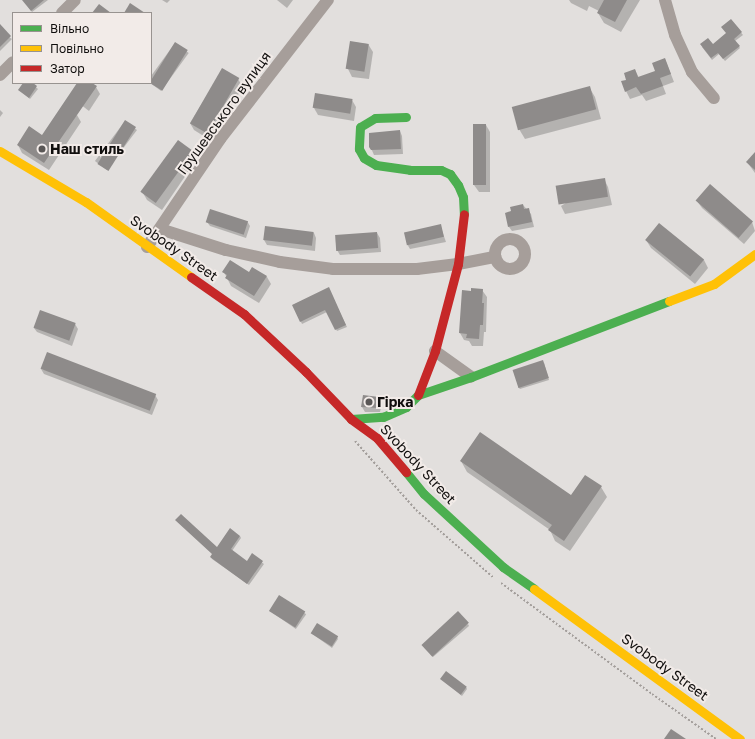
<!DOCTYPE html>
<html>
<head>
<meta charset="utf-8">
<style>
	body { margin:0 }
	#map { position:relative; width:755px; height:739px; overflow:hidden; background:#e2dfdd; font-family:"Golos Text",sans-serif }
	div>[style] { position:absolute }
	.shadow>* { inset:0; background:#0003; transform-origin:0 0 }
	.building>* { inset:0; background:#8e8b8a; transform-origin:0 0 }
	.path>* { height:2px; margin-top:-1px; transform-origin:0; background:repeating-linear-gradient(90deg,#a39e9b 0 2px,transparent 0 4px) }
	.street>* { height:12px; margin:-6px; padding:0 6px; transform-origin:6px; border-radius:6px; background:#a69e9a }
	.street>.ring { margin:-6px; padding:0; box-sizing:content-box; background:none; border:12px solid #a69e9a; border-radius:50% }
	.fast>* { height:9px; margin:-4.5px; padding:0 4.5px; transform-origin:4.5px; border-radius:4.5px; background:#4caf50 }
	.slow>* { height:9px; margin:-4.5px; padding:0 4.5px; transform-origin:4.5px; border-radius:4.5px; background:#ffc107 }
	.jam>* { height:9px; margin:-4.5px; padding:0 4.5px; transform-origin:4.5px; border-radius:4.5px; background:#c62828 }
	.dots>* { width:11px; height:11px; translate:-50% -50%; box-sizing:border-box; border:2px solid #f2ebe8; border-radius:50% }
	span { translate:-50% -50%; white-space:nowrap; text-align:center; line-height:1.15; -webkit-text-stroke:4px #f2ebe8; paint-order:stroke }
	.street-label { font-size:14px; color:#100e0d }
	.poi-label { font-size:14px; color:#100e0d; font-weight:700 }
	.left { translate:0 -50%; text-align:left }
	.legend { position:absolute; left:12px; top:12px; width:140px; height:72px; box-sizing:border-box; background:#f2ebe8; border:1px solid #989390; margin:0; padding:5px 7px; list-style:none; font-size:12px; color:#100e0d }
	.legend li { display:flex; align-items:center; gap:8px; height:20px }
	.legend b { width:20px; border:1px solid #989390 }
</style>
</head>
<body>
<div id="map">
	<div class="shadow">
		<i style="clip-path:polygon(23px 0,48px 0,32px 12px)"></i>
		<i style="clip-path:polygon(162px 0,170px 0,167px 3px)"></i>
		<i style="clip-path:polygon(277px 0,293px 0,287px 8px)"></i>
		<i style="clip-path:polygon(569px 0,640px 0,621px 32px,604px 23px,598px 13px,599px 11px,589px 6px,587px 11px,571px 3px)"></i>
		<i style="clip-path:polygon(731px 20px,743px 35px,735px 41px,740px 48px,725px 61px,719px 54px,712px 60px,702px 47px,713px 45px,727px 33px)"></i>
		<i style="clip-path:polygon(0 31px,12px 39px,0 51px)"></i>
		<i style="clip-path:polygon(351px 42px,368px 44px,373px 52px,369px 79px,352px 77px,348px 69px)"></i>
		<i style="left:175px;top:43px;width:17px;height:47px;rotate:36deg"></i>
		<i style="clip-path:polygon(665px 59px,674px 82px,663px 86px,666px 94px,646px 101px,642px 95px,630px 99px,626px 91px,628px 80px,635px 70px,639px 78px,656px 72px)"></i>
		<i style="clip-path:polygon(223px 69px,238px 79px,243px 87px,210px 140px,194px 130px,190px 123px)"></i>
		<i style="clip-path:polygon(24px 83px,31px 83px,38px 89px,30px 99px,19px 90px)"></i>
		<i style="clip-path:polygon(79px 83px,91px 83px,96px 87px,100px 94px,89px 111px,76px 101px)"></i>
		<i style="clip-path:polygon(589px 87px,595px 97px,601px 119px,525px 139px,519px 129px)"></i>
		<i style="clip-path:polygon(352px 100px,356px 107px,354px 121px,318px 115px,314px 108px)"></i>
		<i style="clip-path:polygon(0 110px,3px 113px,0 117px)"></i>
		<i style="clip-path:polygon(77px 115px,81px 122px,49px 170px,22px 153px,18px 145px,42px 136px)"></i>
		<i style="left:125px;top:121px;width:15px;height:50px;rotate:37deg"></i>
		<i style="clip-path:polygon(486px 125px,490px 132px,490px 192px,479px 192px,474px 185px)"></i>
		<i style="clip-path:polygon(400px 131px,402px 136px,403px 154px,374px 155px,370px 146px)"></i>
		<i style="clip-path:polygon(193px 152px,197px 159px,162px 210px,147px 200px,143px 193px)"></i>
		<i style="clip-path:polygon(755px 153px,755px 173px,747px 162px)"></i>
		<i style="clip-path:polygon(604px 179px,608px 187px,612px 205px,565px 214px,561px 206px)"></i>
		<i style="clip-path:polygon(697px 201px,752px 222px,755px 231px,744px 244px,702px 208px)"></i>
		<i style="clip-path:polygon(523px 205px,531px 214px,534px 227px,512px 231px,509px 227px)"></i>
		<i style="clip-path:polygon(247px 221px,250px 226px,246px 238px,210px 226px,207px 222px)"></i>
		<i style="clip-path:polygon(440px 225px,446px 242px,410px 249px,407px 244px)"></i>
		<i style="clip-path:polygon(314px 233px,316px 238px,315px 251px,267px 245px,264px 240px)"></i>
		<i style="clip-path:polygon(377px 233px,380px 238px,381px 252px,340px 255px,337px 250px,337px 236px)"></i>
		<i style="clip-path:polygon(646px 240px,704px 260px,708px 268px,695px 284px,651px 248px)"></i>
		<i style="clip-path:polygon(224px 272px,249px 273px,267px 277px,271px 284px,259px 303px,231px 286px)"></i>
		<i style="clip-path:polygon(328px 289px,347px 327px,337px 331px,327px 312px,302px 324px,293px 305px)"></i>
		<i style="clip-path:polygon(482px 290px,487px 297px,486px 332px,484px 332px,483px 346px,472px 346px,469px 341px,464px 340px,460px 333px,472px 292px)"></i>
		<i style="clip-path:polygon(75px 324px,78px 329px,72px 346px,37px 332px,34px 328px)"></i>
		<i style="clip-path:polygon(544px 363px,549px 380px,520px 389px,518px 387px)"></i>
		<i style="clip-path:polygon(41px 369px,155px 395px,158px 400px,152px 415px,44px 374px)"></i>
		<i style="clip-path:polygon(364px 396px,379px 398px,382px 403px,380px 412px,365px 412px,362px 407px)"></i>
		<i style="clip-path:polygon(461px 461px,571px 496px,601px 487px,607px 497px,570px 551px,555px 541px,550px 530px,467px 472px)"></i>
		<i style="clip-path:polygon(177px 521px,217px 548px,240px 536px,241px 538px,232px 551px,247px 562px,252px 555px,264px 564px,249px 585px,212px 559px,211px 557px,213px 554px)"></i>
		<i style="left:280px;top:596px;width:32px;height:18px;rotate:35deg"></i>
		<i style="clip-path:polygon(468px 624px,469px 626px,433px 657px,423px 646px)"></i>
		<i style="clip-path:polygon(311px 633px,337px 637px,338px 639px,332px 648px)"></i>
		<i style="clip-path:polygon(441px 679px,466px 687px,467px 689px,462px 696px)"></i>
	</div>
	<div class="building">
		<i style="clip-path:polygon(22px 0,44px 0,31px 11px)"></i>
		<i style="clip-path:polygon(604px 0,627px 0,615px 22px,597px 13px)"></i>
		<i style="clip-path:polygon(130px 3px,145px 13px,124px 13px)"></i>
		<i style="clip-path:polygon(99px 4px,111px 13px,92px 13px)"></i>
		<i style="clip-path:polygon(731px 19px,742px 32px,734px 39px,740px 46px,723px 59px,718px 53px,711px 58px,700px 44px,708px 38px,713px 44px,726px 33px,721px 27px)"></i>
		<i style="clip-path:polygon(0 24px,11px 36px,0 47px)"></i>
		<i style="left:350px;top:41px;width:19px;height:28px;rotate:9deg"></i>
		<i style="left:175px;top:42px;width:15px;height:48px;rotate:32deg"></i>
		<i style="clip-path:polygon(665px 58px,671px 74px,660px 78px,663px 86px,641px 94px,636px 87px,625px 92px,621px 81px,626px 80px,624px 73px,635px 69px,638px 77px,655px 71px,652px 63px)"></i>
		<i style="left:222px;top:68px;width:20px;height:64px;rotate:30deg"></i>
		<i style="clip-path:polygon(23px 83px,33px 83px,37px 86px,29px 98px,18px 90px)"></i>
		<i style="clip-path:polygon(77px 83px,92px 83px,97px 86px,44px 163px,17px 145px,29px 126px,42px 135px)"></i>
		<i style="left:590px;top:86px;width:24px;height:81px;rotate:75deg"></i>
		<i style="left:315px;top:93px;width:38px;height:15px;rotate:9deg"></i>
		<i style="left:125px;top:120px;width:13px;height:52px;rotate:32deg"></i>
		<i style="left:473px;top:124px;width:13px;height:61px"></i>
		<i style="clip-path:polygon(400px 130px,401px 149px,371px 150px,369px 147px,369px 133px)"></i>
		<i style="left:178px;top:140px;width:19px;height:64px;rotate:36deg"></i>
		<i style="clip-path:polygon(755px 152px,755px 170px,746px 162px)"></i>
		<i style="left:605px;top:178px;width:19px;height:50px;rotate:81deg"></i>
		<i style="left:710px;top:184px;width:57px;height:22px;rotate:41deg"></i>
		<i style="clip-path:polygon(523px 204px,524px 209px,529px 208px,532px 222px,508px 227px,505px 213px,511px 211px,510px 207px)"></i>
		<i style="left:210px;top:209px;width:40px;height:14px;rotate:18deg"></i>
		<i style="left:659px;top:223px;width:58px;height:22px;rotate:39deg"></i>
		<i style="left:441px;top:224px;width:13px;height:38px;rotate:77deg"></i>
		<i style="left:265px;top:226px;width:49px;height:14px;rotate:7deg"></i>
		<i style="left:377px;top:232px;width:16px;height:42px;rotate:86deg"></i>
		<i style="clip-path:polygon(230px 260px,249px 272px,252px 267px,267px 276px,254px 296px,225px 278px,227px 275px,222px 272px)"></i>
		<i style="clip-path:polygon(329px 287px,346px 325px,335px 330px,325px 310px,300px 322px,292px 305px)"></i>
		<i style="clip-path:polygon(471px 288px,483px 289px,482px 303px,484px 303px,483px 325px,480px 325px,479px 339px,466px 338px,467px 334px,459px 333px,462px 290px,471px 291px)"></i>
		<i style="left:40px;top:310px;width:38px;height:19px;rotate:20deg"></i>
		<i style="left:47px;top:352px;width:117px;height:18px;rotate:21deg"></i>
		<i style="left:543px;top:360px;width:19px;height:32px;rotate:72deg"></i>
		<i style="clip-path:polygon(363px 395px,379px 397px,378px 408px,361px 407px)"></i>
		<i style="clip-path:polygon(480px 432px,571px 495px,585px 475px,602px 486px,564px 541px,548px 530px,552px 525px,460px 461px)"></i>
		<i style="clip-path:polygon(181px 514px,217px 547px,230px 528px,240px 536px,231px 549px,247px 561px,252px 553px,263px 561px,247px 584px,210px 557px,212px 554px,175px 520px)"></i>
		<i style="left:279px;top:595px;width:31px;height:19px;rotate:32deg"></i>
		<i style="left:458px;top:611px;width:16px;height:50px;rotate:47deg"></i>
		<i style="left:317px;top:623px;width:25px;height:12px;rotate:32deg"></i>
		<i style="left:446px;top:671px;width:26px;height:10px;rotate:37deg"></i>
		<i style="clip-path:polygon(671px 729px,686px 739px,664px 739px)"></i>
	</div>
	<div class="path">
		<i style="left:355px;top:441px;width:92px;rotate:48.5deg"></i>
		<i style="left:416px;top:510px;width:103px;rotate:41.1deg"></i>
		<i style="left:501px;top:583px;width:187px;rotate:36.3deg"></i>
		<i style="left:652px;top:694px;width:78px;rotate:35.1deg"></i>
	</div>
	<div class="street">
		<i style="left:665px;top:0;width:36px;rotate:74deg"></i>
		<i style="left:675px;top:35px;width:41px;rotate:65.3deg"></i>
		<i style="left:692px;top:72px;width:34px;rotate:50deg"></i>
		<i style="left:62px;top:13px;width:18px;rotate:-45deg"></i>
		<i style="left:0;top:75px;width:18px;rotate:-45deg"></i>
		<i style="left:160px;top:229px;width:69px;rotate:17.7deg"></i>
		<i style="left:226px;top:250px;width:55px;rotate:12.5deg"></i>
		<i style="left:280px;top:262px;width:53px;rotate:7.5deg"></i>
		<i style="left:333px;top:269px;width:84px"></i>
		<i style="left:417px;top:269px;width:41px;rotate:-7deg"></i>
		<i style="left:458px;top:264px;width:38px;rotate:-11deg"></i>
		<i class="ring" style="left:495px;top:239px;width:18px;height:18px"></i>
		<i style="left:147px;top:247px;width:130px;rotate:-55.9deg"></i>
		<i style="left:220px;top:139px;width:176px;rotate:-52.2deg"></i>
		<i style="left:435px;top:351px;width:44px;rotate:35.8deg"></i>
	</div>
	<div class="fast">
		<i style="left:406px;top:117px;width:31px;rotate:178deg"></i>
		<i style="left:375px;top:118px;width:17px;rotate:149deg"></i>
		<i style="left:360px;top:127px;width:22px;rotate:93deg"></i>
		<i style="left:359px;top:149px;width:10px;rotate:61deg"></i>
		<i style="left:364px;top:158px;width:14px;rotate:30deg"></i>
		<i style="left:376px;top:165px;width:34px;rotate:8deg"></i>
		<i style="left:410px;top:170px;width:31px"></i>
		<i style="left:441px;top:170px;width:10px;rotate:24deg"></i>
		<i style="left:450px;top:174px;width:14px;rotate:54deg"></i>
		<i style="left:458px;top:185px;width:13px;rotate:67deg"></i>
		<i style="left:463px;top:197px;width:17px;rotate:87deg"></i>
		<i style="left:351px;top:419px;width:32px;rotate:-4deg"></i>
		<i style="left:383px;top:417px;width:25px;rotate:-23deg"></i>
		<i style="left:406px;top:407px;width:17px;rotate:-45deg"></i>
		<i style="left:418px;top:395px;width:56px;rotate:-18.8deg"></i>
		<i style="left:471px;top:377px;width:212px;rotate:-21deg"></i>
		<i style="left:406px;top:472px;width:28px;rotate:51deg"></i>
		<i style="left:424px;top:494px;width:108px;rotate:42.7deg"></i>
		<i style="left:503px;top:567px;width:38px;rotate:35deg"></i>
	</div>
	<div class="slow">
		<i style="left:0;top:151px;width:100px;rotate:30.7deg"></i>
		<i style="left:86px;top:202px;width:129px;rotate:35.5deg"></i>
		<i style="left:669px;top:301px;width:48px;rotate:-20.7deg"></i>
		<i style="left:714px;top:284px;width:51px;rotate:-36.2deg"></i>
		<i style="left:534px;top:589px;width:255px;rotate:36.1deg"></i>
	</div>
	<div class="jam">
		<i style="left:191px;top:277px;width:65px;rotate:34.9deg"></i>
		<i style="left:244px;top:314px;width:85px;rotate:43.1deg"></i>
		<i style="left:306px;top:372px;width:65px;rotate:46.2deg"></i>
		<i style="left:351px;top:419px;width:32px;rotate:36deg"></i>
		<i style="left:377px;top:438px;width:45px;rotate:49.5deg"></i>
		<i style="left:418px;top:395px;width:47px;rotate:-68.9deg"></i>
		<i style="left:435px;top:351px;width:90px;rotate:-75.2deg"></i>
		<i style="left:458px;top:264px;width:50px;rotate:-83.2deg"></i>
	</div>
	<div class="dots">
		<i style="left:42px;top:149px;background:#5a5756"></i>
		<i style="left:369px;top:402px;background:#5a5756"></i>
	</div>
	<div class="street-label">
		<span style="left:224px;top:113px;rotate:-54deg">Грушевського вулиця</span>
		<span style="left:174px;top:248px;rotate:35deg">Svobody Street</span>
		<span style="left:418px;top:464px;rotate:47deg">Svobody Street</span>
		<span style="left:665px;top:667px;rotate:36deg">Svobody Street</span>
	</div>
	<div class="poi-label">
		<span class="left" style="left:50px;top:149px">Наш стиль</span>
		<span class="left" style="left:377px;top:402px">Гірка</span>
	</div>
	<ul class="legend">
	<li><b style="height:5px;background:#4caf50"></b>Вільно</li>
	<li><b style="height:5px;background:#ffc107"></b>Повільно</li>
	<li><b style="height:5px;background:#c62828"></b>Затор</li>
	</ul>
</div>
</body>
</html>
